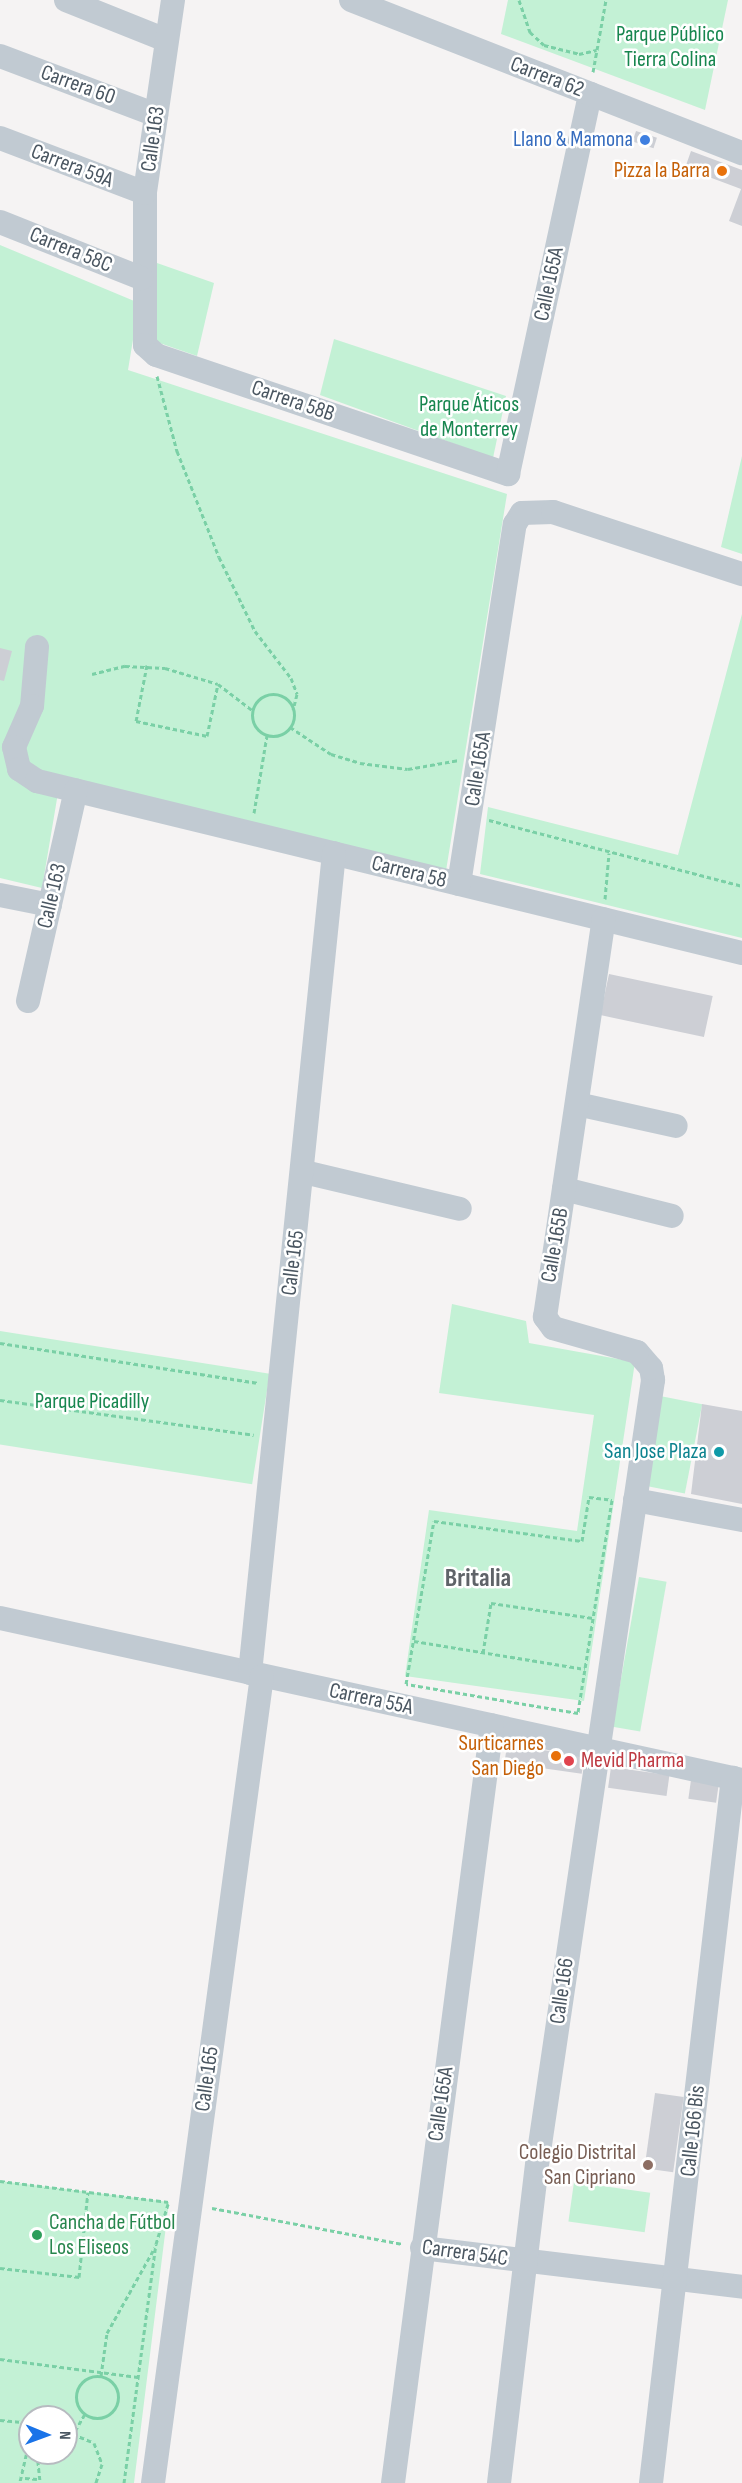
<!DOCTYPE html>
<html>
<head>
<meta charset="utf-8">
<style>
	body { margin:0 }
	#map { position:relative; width:742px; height:2483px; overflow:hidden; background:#f5f3f3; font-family:"Sofia Sans Condensed",sans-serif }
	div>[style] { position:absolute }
	.green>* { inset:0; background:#c3f1d5; transform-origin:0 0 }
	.building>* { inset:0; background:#cdcfd5; transform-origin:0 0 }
	.path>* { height:3px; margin-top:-1.5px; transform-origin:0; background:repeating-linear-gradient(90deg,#7ad0a6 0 4.5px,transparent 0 7.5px) }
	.path>.ring { margin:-1.5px; padding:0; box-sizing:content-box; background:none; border:3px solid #7ad0a6; border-radius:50% }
	.minor>* { height:24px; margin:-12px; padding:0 12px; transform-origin:12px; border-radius:12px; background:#c1cad2 }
	.dots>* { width:16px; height:16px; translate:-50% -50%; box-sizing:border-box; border:3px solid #fff; border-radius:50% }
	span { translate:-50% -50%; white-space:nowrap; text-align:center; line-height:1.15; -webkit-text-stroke:5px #fff; paint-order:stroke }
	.park-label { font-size:22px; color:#17864f }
	.street-label { font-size:22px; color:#4a5661 }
	.shop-label { font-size:22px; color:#366cbe }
	.right { translate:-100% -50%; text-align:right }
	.food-label { font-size:22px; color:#c56008 }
	.culture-label { font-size:22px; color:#0d838f }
	.health-label { font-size:22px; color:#be3a42 }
	.left { translate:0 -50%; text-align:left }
	.education-label { font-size:22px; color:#785e54 }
	.leisure-label { font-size:22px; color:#27864d }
	.quarter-label { font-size:26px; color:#5f6368; font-weight:700 }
	.north { position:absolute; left:18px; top:2405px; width:60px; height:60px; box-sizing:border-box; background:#fff; border:2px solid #b7bbc0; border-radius:50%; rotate:91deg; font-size:16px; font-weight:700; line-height:24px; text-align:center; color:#4a5661 }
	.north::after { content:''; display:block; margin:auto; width:21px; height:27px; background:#1a73e8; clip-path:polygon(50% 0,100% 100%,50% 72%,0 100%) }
</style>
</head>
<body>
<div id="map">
	<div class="green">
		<i style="clip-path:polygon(508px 0,728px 0,705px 110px,501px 34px)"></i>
		<i style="clip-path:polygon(0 245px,139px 303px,128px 370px,507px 494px,445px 877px,61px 775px,42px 888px,0 878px)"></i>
		<i style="clip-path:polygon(157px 263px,214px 283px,197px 356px,148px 339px)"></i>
		<i style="clip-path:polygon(334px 339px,506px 396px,493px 458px,320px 395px)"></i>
		<i style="clip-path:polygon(742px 456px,742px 554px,721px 547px)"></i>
		<i style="clip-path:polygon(742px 614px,742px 938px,480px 874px,488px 807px,678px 855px)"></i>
		<i style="clip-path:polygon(452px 1304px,526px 1321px,529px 1343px,635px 1362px,584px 1701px,405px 1676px,429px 1510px,577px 1531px,594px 1415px,439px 1393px)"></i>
		<i style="left:0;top:1331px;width:273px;height:112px;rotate:9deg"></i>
		<i style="left:660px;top:1396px;width:43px;height:91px;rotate:11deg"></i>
		<i style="left:639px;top:1577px;width:28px;height:152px;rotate:10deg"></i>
		<i style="clip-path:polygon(evenodd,0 2181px,169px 2202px,134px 2483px,0 2483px,0 2181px,30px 2417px,66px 2417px,66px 2453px,30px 2453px,30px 2417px)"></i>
		<i style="left:574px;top:2182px;width:77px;height:40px;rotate:8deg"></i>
	</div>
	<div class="building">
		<i style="left:636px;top:131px;width:22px;height:11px;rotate:18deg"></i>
		<i style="clip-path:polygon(691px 151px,742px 170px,742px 226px,729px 221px,741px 189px,685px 168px)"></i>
		<i style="clip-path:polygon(0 648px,12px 651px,4px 681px,0 680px)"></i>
		<i style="left:609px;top:974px;width:106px;height:42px;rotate:12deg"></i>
		<i style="clip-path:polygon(702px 1404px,742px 1411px,742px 1504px,691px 1494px)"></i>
		<i style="left:507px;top:1745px;width:78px;height:18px;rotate:8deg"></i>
		<i style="left:611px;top:1767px;width:59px;height:21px;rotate:8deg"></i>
		<i style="left:691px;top:1780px;width:28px;height:19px;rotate:8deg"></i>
		<i style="left:655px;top:2093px;width:29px;height:76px;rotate:8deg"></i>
	</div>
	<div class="path">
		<i style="left:519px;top:0;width:34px;rotate:71deg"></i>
		<i style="left:530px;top:32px;width:19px;rotate:43deg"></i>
		<i style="left:544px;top:45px;width:36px;rotate:14deg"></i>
		<i style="left:579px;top:54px;width:18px;rotate:-13deg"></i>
		<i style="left:593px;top:72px;width:73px;rotate:-79.8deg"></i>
		<i style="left:157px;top:376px;width:78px;rotate:75.1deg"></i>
		<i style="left:177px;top:451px;width:114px;rotate:68.4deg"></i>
		<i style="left:219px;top:557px;width:82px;rotate:64.1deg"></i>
		<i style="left:255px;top:631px;width:59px;rotate:52.5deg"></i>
		<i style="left:291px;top:678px;width:17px;rotate:69deg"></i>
		<i style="left:297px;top:694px;width:16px;rotate:104deg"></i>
		<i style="left:147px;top:665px;width:57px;rotate:101.1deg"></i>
		<i style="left:136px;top:721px;width:73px;rotate:11.9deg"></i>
		<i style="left:207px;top:736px;width:53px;rotate:-78.1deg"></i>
		<i style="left:92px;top:674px;width:34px;rotate:-14deg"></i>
		<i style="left:125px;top:666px;width:40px;rotate:2.9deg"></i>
		<i style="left:165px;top:668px;width:55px;rotate:16.8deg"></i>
		<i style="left:218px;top:684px;width:43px;rotate:37.4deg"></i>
		<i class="ring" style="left:252px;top:694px;width:39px;height:39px"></i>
		<i style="left:290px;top:727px;width:49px;rotate:33.4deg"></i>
		<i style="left:331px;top:754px;width:30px;rotate:17deg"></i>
		<i style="left:360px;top:763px;width:48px;rotate:7.1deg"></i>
		<i style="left:408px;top:769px;width:52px;rotate:-10deg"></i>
		<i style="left:254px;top:813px;width:79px;rotate:-80.5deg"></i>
		<i style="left:489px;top:820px;width:261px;rotate:14.6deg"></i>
		<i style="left:605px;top:899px;width:46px;rotate:-85deg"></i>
		<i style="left:0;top:1343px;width:262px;rotate:8.8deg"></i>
		<i style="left:0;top:1400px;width:256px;rotate:7.8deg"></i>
		<i style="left:589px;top:1497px;width:23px;rotate:7deg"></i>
		<i style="left:612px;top:1500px;width:216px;rotate:99.1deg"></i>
		<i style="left:578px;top:1713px;width:174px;rotate:-170.4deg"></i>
		<i style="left:406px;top:1684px;width:165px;rotate:-80.3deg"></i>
		<i style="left:434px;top:1521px;width:149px;rotate:7.7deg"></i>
		<i style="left:582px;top:1541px;width:45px;rotate:-81deg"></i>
		<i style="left:414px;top:1641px;width:173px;rotate:9.3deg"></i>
		<i style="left:483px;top:1653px;width:51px;rotate:-80.9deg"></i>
		<i style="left:491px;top:1603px;width:103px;rotate:8.4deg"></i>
		<i style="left:0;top:2181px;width:170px;rotate:7.1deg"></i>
		<i style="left:212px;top:2208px;width:194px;rotate:10.7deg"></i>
		<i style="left:0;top:2268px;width:80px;rotate:6.5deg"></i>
		<i style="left:79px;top:2277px;width:85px;rotate:-84deg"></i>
		<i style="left:0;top:2359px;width:139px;rotate:7.4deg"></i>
		<i style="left:101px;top:2376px;width:43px;rotate:-82.1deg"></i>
		<i style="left:107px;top:2333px;width:98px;rotate:-60.8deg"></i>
		<i class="ring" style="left:76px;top:2376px;width:39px;height:39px"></i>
		<i style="left:0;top:2420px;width:22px;rotate:5deg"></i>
		<i style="left:22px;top:2422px;width:26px;rotate:77deg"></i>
		<i style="left:28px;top:2447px;width:37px;rotate:103deg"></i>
		<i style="left:66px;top:2431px;width:30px;rotate:23deg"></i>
		<i style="left:94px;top:2443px;width:22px;rotate:69deg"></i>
		<i style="left:102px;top:2464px;width:20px;rotate:108deg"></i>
		<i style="left:75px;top:2431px;width:20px;rotate:-60deg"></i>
		<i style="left:37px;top:2453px;width:30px;rotate:84deg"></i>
		<i style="left:25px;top:2478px;width:12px;rotate:5deg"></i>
		<i style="left:124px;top:2483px;width:241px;rotate:-82.4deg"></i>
		<i style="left:156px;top:2244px;width:42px;rotate:-73.3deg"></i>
	</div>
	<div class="minor">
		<i style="left:66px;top:0;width:108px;rotate:21.8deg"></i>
		<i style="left:173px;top:0;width:195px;rotate:98.3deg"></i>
		<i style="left:145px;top:193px;width:152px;rotate:90deg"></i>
		<i style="left:145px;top:345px;width:15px;rotate:42deg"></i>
		<i style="left:156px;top:355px;width:372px;rotate:18.7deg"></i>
		<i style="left:508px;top:474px;width:389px;rotate:-77.8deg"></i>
		<i style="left:351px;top:0;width:420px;rotate:21.4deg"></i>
		<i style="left:0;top:56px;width:167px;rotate:20.7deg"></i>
		<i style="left:0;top:138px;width:155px;rotate:20.8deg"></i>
		<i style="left:0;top:222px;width:152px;rotate:21.7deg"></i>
		<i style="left:37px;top:647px;width:59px;rotate:94.8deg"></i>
		<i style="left:32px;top:706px;width:45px;rotate:113.7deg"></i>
		<i style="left:14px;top:747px;width:23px;rotate:77deg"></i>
		<i style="left:19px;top:769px;width:22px;rotate:34deg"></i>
		<i style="left:37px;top:781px;width:726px;rotate:13.71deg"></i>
		<i style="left:459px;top:884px;width:364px;rotate:-81.2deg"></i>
		<i style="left:515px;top:524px;width:13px;rotate:-58deg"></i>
		<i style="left:522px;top:513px;width:31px;rotate:-2deg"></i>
		<i style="left:553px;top:512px;width:199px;rotate:18.2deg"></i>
		<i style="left:0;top:895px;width:51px;rotate:11.3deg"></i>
		<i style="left:28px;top:1001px;width:216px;rotate:-77.2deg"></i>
		<i style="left:577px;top:1104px;width:101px;rotate:12.5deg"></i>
		<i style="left:304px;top:1172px;width:160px;rotate:13.3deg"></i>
		<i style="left:564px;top:1189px;width:111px;rotate:14deg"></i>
		<i style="left:635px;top:1500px;width:109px;rotate:10.6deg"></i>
		<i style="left:0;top:1618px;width:759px;rotate:12.32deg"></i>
		<i style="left:250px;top:1673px;width:824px;rotate:-84.15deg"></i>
		<i style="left:422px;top:2248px;width:322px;rotate:6.9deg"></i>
		<i style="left:153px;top:2483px;width:814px;rotate:-82.31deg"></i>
		<i style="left:393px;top:2483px;width:764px;rotate:-82.56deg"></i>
		<i style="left:499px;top:2483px;width:320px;rotate:-83.2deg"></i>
		<i style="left:537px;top:2165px;width:794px;rotate:-81.59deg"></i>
		<i style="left:653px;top:1380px;width:12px;rotate:-99deg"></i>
		<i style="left:651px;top:1368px;width:21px;rotate:-131deg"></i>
		<i style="left:637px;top:1352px;width:87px;rotate:-164.1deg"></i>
		<i style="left:553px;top:1328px;width:14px;rotate:-126deg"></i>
		<i style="left:545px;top:1317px;width:402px;rotate:-81.6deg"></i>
		<i style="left:651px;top:2483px;width:710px;rotate:-83.37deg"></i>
	</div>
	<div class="dots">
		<i style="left:645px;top:140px;background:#3f7fe0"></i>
		<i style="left:722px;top:171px;background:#e8710a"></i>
		<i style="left:719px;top:1452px;background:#0f9aa8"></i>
		<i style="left:556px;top:1756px;background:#e8710a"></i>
		<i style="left:569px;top:1761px;background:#e0444e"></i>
		<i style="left:648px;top:2165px;background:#8d6e63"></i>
		<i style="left:37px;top:2235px;background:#2e9e5b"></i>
	</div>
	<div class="park-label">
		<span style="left:670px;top:47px">Parque Público<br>Tierra Colina</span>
		<span style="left:469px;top:417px">Parque Áticos<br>de Monterrey</span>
		<span style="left:92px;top:1402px">Parque Picadilly</span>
	</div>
	<div class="street-label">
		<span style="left:547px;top:77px;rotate:21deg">Carrera 62</span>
		<span style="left:78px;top:85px;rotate:20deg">Carrera 60</span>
		<span style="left:153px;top:139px;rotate:-82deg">Calle 163</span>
		<span style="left:72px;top:166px;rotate:21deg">Carrera 59A</span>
		<span style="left:71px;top:250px;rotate:22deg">Carrera 58C</span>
		<span style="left:549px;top:284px;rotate:-78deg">Calle 165A</span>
		<span style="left:293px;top:401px;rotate:19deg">Carrera 58B</span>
		<span style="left:478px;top:769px;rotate:-81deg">Calle 165A</span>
		<span style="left:409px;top:872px;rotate:14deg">Carrera 58</span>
		<span style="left:52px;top:896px;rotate:-77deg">Calle 163</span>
		<span style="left:555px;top:1245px;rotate:-80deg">Calle 165B</span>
		<span style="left:293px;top:1263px;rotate:-83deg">Calle 165</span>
		<span style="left:371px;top:1699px;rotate:12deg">Carrera 55A</span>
		<span style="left:562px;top:1991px;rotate:-82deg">Calle 166</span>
		<span style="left:207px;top:2079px;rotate:-82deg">Calle 165</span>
		<span style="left:441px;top:2104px;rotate:-82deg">Calle 165A</span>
		<span style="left:693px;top:2131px;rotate:-84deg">Calle 166 Bis</span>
		<span style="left:465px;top:2253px;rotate:8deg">Carrera 54C</span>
	</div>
	<div class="shop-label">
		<span class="right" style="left:633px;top:140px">Llano &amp; Mamona</span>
	</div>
	<div class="food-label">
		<span class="right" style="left:710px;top:171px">Pizza la Barra</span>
		<span class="right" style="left:544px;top:1756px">Surticarnes<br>San Diego</span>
	</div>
	<div class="culture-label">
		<span class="right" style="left:707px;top:1452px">San Jose Plaza</span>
	</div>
	<div class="health-label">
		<span class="left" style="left:581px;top:1761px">Mevid Pharma</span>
	</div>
	<div class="education-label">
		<span class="right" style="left:636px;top:2165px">Colegio Distrital<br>San Cipriano</span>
	</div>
	<div class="leisure-label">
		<span class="left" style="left:49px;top:2235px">Cancha de Fútbol<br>Los Eliseos</span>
	</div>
	<div class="quarter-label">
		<span style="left:478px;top:1579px">Britalia</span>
	</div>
	<div class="north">N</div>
</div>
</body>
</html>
